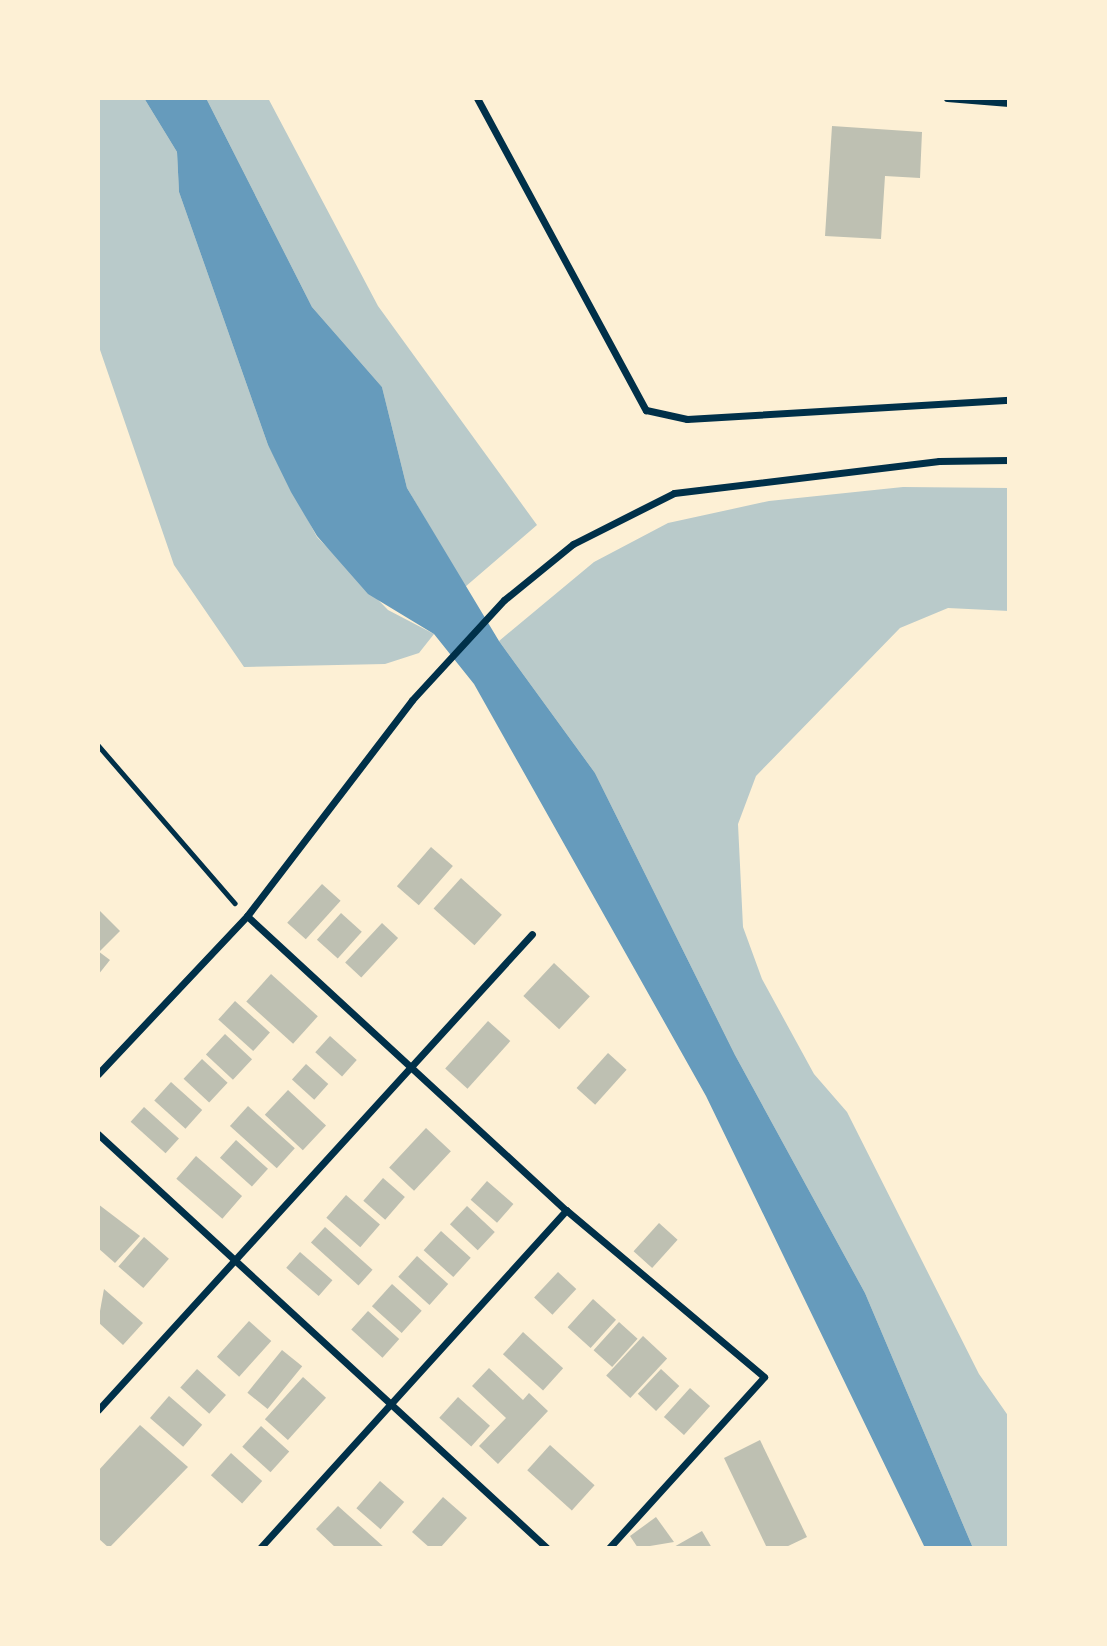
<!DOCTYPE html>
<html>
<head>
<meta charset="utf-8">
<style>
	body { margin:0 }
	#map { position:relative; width:1107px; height:1646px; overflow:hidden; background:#fdf0d5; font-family:"IBM Plex Sans",sans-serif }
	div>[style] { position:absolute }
	.green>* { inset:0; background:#b9caca }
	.water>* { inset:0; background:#669bbc }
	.building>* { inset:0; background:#bec0b2; transform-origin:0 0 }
	.path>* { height:4.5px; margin:-2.25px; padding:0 2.25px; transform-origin:2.25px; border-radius:2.25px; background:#003049 }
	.minor>* { height:7px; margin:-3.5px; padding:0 3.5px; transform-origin:3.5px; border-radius:3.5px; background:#003049 }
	span { translate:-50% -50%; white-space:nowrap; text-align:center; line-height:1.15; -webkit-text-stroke:7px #fdf0d5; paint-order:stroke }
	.frame { position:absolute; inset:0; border:100px solid #fdf0d5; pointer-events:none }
</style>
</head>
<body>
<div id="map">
	<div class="green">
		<i style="clip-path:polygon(98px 98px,144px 98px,177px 152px,179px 192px,268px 445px,317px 537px,388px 610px,434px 634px,419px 653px,385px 664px,244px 667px,174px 565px,98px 344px)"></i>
		<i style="clip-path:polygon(206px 98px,268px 98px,378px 306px,537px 525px,465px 587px,407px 488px,382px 387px,312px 307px)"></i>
		<i style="clip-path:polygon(903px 487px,1009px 488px,1009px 611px,948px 608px,900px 628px,756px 776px,738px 824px,743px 927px,762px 979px,814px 1074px,847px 1112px,979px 1374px,1009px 1417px,1009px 1548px,973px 1548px,865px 1293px,735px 1055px,595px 773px,499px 641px,594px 562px,668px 523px,769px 501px)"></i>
	</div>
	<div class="water">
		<i style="clip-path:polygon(144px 98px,206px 98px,312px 307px,382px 387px,407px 488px,499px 641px,595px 773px,735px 1055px,865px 1293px,973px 1548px,925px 1548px,706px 1096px,474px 684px,434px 634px,368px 594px,317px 536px,291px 492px,268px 445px,179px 192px,177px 152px)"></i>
	</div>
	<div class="building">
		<i style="clip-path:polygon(832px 126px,922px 132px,920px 178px,885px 176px,881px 239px,825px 236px)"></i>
		<i style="left:431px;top:847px;width:29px;height:52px;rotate:41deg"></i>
		<i style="left:461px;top:878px;width:55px;height:41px;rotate:42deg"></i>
		<i style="left:322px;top:884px;width:25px;height:52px;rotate:42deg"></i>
		<i style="clip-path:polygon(98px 909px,120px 931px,100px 951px,98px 949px)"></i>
		<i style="left:341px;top:913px;width:28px;height:36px;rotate:42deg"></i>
		<i style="left:382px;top:923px;width:22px;height:54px;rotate:43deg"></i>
		<i style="clip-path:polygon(98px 951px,110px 960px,98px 975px)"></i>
		<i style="left:554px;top:963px;width:49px;height:45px;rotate:43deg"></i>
		<i style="left:271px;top:974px;width:63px;height:37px;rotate:42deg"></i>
		<i style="left:235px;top:1001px;width:47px;height:25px;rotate:42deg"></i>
		<i style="left:488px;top:1021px;width:30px;height:64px;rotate:42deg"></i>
		<i style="left:225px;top:1034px;width:37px;height:28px;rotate:43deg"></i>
		<i style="left:330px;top:1036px;width:36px;height:22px;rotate:42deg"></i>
		<i style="left:608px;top:1053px;width:25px;height:47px;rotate:42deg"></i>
		<i style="left:202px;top:1059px;width:35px;height:27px;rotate:43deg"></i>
		<i style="left:306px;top:1064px;width:30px;height:21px;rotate:42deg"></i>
		<i style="left:171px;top:1082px;width:42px;height:25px;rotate:42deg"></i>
		<i style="left:288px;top:1090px;width:52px;height:34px;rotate:43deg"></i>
		<i style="left:248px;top:1106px;width:63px;height:27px;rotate:42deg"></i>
		<i style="left:144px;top:1107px;width:47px;height:20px;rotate:42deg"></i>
		<i style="left:426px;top:1128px;width:34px;height:54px;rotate:43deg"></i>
		<i style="left:236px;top:1140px;width:43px;height:24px;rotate:42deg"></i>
		<i style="left:196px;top:1156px;width:61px;height:30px;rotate:41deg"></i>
		<i style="left:383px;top:1178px;width:29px;height:30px;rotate:41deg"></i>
		<i style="left:487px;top:1181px;width:35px;height:25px;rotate:41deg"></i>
		<i style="left:346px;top:1195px;width:45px;height:30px;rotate:41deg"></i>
		<i style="clip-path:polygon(98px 1204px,140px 1236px,115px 1263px,98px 1248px)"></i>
		<i style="left:467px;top:1206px;width:38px;height:25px;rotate:43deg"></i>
		<i style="left:659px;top:1223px;width:25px;height:38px;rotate:42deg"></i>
		<i style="left:325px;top:1227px;width:64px;height:21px;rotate:42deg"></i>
		<i style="left:441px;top:1231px;width:40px;height:26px;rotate:42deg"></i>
		<i style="left:144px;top:1237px;width:33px;height:39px;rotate:41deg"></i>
		<i style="left:300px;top:1252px;width:43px;height:21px;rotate:41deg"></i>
		<i style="left:417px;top:1256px;width:42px;height:28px;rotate:42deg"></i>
		<i style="left:558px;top:1272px;width:25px;height:35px;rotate:43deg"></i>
		<i style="left:392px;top:1284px;width:40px;height:30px;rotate:42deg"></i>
		<i style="clip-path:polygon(104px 1289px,143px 1323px,123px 1345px,98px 1322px)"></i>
		<i style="left:593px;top:1299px;width:31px;height:38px;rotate:42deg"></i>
		<i style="left:368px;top:1311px;width:42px;height:25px;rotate:42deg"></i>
		<i style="left:249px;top:1321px;width:30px;height:48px;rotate:42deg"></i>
		<i style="left:619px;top:1322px;width:25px;height:38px;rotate:42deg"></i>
		<i style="left:523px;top:1332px;width:54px;height:30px;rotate:42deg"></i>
		<i style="left:643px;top:1336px;width:33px;height:54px;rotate:43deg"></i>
		<i style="left:282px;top:1350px;width:26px;height:55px;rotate:39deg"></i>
		<i style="clip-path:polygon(489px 1368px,523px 1400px,529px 1393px,548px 1411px,498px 1464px,479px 1446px,506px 1418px,472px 1386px)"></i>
		<i style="left:197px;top:1369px;width:39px;height:25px;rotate:42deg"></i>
		<i style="left:661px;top:1369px;width:25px;height:34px;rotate:43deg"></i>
		<i style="left:303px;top:1377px;width:31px;height:57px;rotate:42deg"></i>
		<i style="left:690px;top:1388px;width:27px;height:39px;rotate:42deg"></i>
		<i style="left:169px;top:1396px;width:44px;height:29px;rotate:41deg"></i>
		<i style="left:458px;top:1397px;width:43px;height:28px;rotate:42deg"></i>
		<i style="clip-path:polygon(140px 1425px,188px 1467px,109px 1548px,98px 1538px,98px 1471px)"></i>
		<i style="left:261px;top:1426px;width:38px;height:28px;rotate:42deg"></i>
		<i style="clip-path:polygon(760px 1440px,807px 1537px,784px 1548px,767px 1548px,724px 1458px)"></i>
		<i style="left:550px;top:1445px;width:60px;height:34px;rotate:42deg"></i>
		<i style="left:231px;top:1453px;width:42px;height:30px;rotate:42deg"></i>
		<i style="left:380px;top:1481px;width:32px;height:36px;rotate:41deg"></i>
		<i style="clip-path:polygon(443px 1497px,467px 1518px,440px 1548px,430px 1548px,412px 1532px)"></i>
		<i style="clip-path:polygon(338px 1506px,385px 1548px,336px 1548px,316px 1529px)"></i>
		<i style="clip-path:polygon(656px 1517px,674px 1542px,638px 1548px,630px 1536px)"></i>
		<i style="clip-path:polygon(702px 1531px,712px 1548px,672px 1548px)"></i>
	</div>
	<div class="path">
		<i style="left:98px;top:745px;width:209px;rotate:49.1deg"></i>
	</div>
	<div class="minor">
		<i style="left:477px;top:98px;width:355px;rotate:61.6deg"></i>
		<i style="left:646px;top:410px;width:42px;rotate:12.4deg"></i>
		<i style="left:687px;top:419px;width:323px;rotate:-3.4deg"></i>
		<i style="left:947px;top:98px;width:62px;rotate:4.6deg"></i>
		<i style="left:247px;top:916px;width:434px;rotate:42.7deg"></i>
		<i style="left:566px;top:1210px;width:259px;rotate:40.1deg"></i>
		<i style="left:764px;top:1377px;width:231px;rotate:132.2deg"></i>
		<i style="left:98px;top:1074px;width:217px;rotate:-46.7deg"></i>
		<i style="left:247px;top:916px;width:272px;rotate:-52.6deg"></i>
		<i style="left:412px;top:700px;width:136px;rotate:-47.4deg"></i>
		<i style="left:504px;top:600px;width:89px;rotate:-39.1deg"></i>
		<i style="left:573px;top:544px;width:113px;rotate:-26.8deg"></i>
		<i style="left:674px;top:493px;width:267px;rotate:-6.9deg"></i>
		<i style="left:939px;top:461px;width:70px;rotate:-0.8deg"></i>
		<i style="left:98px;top:1134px;width:611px;rotate:42.68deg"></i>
		<i style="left:98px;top:1410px;width:644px;rotate:-47.64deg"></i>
		<i style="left:260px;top:1548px;width:456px;rotate:-47.8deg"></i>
	</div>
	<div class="frame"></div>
</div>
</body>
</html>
